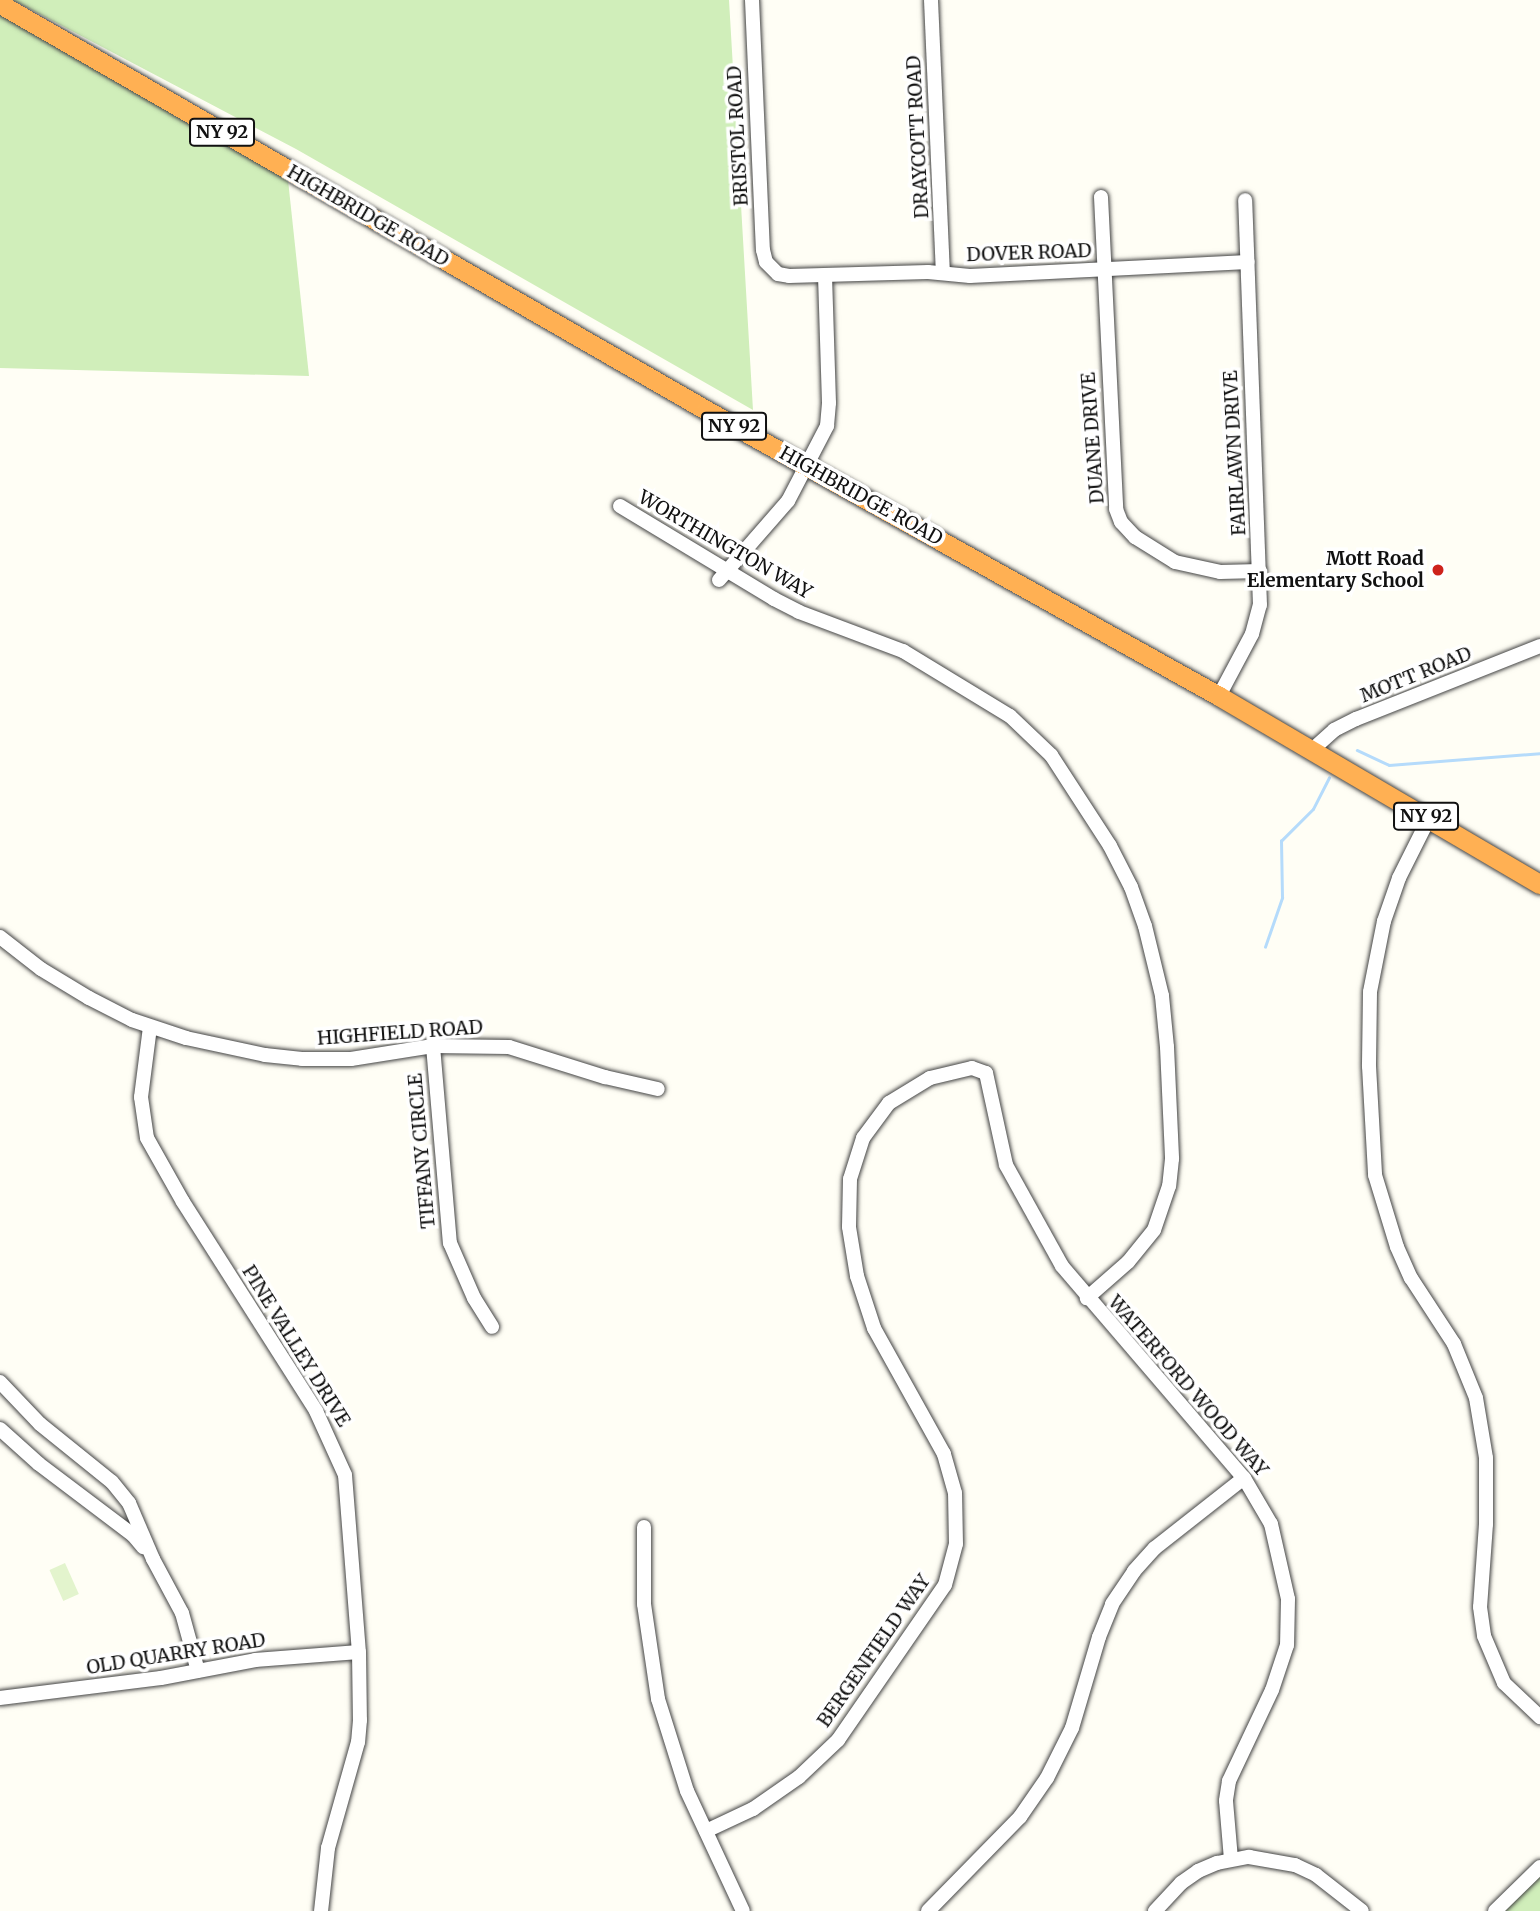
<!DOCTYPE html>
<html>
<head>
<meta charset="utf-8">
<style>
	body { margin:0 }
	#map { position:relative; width:1540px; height:1911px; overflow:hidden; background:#fffef5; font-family:Merriweather,serif }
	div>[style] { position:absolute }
	.green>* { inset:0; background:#d0eeba }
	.pitch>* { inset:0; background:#e3f4cd; transform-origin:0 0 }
	.stream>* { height:2.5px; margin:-1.25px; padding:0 1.25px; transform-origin:1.25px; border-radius:1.25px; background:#b5dbfb }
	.roads { filter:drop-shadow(0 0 2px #444) drop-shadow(0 0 2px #444) }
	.minor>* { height:14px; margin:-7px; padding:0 7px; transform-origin:7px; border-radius:7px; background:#fff }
	.highway>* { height:19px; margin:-9.5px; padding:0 9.5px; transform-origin:9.5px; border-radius:9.5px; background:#ffb053 }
	.dots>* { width:19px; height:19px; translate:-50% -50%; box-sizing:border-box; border:4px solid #fff; border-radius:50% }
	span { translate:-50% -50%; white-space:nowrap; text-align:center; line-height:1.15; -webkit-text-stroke:7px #fff; paint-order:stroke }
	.shield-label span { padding:2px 5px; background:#fff; border:2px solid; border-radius:5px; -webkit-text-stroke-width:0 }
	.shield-label { font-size:18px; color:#111; font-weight:700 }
	.street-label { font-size:19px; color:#111 }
	.poi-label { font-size:19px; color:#111; font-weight:700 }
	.right { translate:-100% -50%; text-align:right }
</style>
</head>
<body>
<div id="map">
	<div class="green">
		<i style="clip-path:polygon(13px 0,729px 0,753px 410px,296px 149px)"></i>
		<i style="clip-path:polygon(0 13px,288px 180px,309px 376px,0 368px)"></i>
		<i style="clip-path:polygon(1540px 1874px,1540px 1911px,1502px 1911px)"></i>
	</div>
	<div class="pitch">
		<i style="left:65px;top:1563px;width:34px;height:17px;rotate:66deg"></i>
	</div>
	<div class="stream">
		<i style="left:1357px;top:750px;width:35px;rotate:25deg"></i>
		<i style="left:1389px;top:765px;width:151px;rotate:-4.5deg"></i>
		<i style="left:1265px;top:947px;width:52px;rotate:-70.9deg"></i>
		<i style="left:1282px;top:898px;width:57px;rotate:-91deg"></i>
		<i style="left:1281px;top:841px;width:45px;rotate:-45deg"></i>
		<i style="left:1313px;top:809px;width:35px;rotate:-63deg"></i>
	</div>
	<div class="roads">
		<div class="minor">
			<i style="left:752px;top:0;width:250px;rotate:87.5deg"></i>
			<i style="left:763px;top:250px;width:12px;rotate:76deg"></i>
			<i style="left:766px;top:262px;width:17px;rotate:45deg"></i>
			<i style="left:778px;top:274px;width:11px;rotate:10deg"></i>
			<i style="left:789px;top:276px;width:139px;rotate:-1.6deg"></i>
			<i style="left:928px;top:272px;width:42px;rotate:5.4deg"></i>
			<i style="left:970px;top:276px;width:278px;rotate:-2.9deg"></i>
			<i style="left:931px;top:0;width:272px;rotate:87.5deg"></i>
			<i style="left:1101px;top:197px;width:312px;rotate:87.2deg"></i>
			<i style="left:1116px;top:509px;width:14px;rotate:69deg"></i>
			<i style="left:1121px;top:522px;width:21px;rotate:47deg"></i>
			<i style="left:1135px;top:537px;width:47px;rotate:32deg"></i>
			<i style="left:1175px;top:562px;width:46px;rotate:12.5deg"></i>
			<i style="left:1220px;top:572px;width:40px;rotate:-1.4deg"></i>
			<i style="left:620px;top:506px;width:180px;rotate:31.1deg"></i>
			<i style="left:774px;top:599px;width:28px;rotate:27deg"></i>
			<i style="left:799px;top:612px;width:111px;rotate:20.6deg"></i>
			<i style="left:903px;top:651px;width:125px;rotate:31.3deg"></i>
			<i style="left:1010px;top:716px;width:57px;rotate:43.6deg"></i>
			<i style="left:1051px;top:755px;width:108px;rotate:57deg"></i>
			<i style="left:1110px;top:846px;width:46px;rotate:62.9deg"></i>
			<i style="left:1131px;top:887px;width:41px;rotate:70.3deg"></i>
			<i style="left:1145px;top:926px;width:72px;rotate:76.3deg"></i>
			<i style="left:1162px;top:996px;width:51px;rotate:84.4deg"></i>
			<i style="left:1167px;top:1047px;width:112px;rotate:87.4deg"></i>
			<i style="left:1172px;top:1159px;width:27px;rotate:96deg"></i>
			<i style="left:1169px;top:1186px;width:46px;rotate:108.8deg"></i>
			<i style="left:1154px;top:1230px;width:41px;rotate:129.1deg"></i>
			<i style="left:1128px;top:1262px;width:55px;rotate:138.7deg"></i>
			<i style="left:719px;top:580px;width:105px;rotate:-48.9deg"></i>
			<i style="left:788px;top:501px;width:85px;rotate:-62.5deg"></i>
			<i style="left:827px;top:426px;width:23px;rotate:-85deg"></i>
			<i style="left:829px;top:403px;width:127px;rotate:-91.8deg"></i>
			<i style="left:1219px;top:696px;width:70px;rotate:-62deg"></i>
			<i style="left:1252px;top:634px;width:30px;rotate:-75deg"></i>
			<i style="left:1260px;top:605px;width:405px;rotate:-92.1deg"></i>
			<i style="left:1312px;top:750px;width:30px;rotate:-42deg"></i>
			<i style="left:1334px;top:730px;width:25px;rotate:-27deg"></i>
			<i style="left:1356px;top:719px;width:198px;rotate:-21.6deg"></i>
			<i style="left:1429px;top:818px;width:67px;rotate:116.6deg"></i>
			<i style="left:1399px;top:878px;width:46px;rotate:109.2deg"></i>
			<i style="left:1384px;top:921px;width:72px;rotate:101.2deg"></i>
			<i style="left:1370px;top:992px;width:74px;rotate:90.8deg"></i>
			<i style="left:1369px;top:1066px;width:109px;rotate:86.8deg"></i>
			<i style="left:1375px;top:1175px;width:75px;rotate:73deg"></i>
			<i style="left:1397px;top:1247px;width:34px;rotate:66deg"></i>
			<i style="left:1411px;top:1278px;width:79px;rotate:56.9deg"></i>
			<i style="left:1454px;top:1344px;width:58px;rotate:67.8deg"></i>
			<i style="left:1476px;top:1398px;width:61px;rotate:80.5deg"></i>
			<i style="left:1486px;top:1458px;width:66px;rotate:90deg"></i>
			<i style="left:1486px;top:1524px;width:83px;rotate:94.1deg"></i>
			<i style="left:1480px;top:1607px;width:29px;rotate:82deg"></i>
			<i style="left:1484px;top:1636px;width:51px;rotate:66.9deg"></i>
			<i style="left:1504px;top:1683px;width:50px;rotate:43.4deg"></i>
			<i style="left:0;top:937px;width:52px;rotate:38deg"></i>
			<i style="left:41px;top:969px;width:56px;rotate:31.1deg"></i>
			<i style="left:89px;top:998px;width:48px;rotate:27.1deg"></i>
			<i style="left:132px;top:1020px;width:57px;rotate:18.4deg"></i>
			<i style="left:186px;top:1038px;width:81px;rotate:12.1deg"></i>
			<i style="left:265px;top:1055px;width:37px;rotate:6deg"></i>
			<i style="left:302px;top:1059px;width:49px"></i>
			<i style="left:351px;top:1059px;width:83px;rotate:-9deg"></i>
			<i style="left:433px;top:1046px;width:76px;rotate:0.8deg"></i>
			<i style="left:509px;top:1047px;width:101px;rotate:17.4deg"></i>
			<i style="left:605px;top:1077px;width:54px;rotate:12.8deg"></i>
			<i style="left:150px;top:1027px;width:71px;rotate:97.3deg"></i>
			<i style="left:141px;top:1097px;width:41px;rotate:81.7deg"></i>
			<i style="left:147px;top:1138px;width:73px;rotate:60.6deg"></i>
			<i style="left:183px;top:1202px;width:248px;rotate:57.5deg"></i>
			<i style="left:316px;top:1411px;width:70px;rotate:65.6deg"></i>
			<i style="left:345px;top:1475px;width:178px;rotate:85.5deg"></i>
			<i style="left:359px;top:1652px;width:68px;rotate:89.2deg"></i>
			<i style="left:360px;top:1720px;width:22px;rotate:95deg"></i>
			<i style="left:358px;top:1742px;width:110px;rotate:105.8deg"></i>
			<i style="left:328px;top:1848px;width:63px;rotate:96.3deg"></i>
			<i style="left:433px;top:1046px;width:198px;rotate:85.1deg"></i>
			<i style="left:450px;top:1243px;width:60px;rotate:66.4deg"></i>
			<i style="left:474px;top:1298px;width:34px;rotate:58deg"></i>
			<i style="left:0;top:1382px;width:58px;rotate:46.4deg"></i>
			<i style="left:40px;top:1424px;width:92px;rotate:38.9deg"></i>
			<i style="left:112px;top:1482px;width:27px;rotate:51deg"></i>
			<i style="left:129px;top:1503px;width:61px;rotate:66.8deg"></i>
			<i style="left:153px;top:1559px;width:61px;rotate:61.8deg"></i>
			<i style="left:182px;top:1613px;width:60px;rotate:74.6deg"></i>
			<i style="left:0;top:1429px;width:52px;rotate:41.9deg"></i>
			<i style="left:39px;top:1464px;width:118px;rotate:37.1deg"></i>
			<i style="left:133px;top:1535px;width:16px;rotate:50deg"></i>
			<i style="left:644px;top:1527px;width:77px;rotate:90deg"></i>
			<i style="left:644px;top:1604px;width:96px;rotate:81.6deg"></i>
			<i style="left:658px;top:1699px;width:96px;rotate:72.5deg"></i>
			<i style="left:687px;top:1791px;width:132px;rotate:65deg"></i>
			<i style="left:0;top:1698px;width:162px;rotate:-7.1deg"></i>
			<i style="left:161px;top:1678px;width:96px;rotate:-10.8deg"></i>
			<i style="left:255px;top:1660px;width:104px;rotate:-4.4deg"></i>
			<i style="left:706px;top:1831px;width:52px;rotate:-25.1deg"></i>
			<i style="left:753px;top:1809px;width:56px;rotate:-34.8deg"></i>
			<i style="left:799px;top:1777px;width:54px;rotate:-43.5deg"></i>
			<i style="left:838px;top:1740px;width:188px;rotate:-55.4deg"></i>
			<i style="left:945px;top:1585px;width:42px;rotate:-75deg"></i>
			<i style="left:956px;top:1544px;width:51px;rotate:-91.1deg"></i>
			<i style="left:955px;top:1493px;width:41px;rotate:-105.8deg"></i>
			<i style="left:944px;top:1454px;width:144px;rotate:-119.1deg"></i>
			<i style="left:874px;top:1328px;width:55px;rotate:-108.1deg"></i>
			<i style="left:857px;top:1276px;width:50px;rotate:-99.3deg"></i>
			<i style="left:849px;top:1227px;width:48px;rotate:-88.8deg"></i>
			<i style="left:850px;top:1179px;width:43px;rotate:-72.4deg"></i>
			<i style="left:863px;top:1138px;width:44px;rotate:-53.4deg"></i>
			<i style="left:889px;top:1103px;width:48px;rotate:-31.4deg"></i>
			<i style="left:930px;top:1078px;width:43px;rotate:-13.4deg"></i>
			<i style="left:972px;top:1068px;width:15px;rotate:20deg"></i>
			<i style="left:986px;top:1073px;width:94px;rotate:77.7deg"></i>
			<i style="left:1006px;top:1165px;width:115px;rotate:61deg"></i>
			<i style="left:1062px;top:1266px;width:279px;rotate:49.4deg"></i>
			<i style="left:1244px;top:1478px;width:53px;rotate:59.6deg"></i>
			<i style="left:1271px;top:1524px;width:77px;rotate:77.2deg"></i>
			<i style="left:1288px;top:1599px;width:46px;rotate:91.2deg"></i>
			<i style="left:1287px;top:1645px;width:47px;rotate:108.4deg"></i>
			<i style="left:1272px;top:1690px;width:101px;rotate:115.3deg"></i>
			<i style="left:1229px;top:1781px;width:20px;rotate:99deg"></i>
			<i style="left:1226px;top:1801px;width:58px;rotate:85.1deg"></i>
			<i style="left:928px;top:1911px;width:132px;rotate:-45.6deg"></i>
			<i style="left:1020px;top:1817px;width:47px;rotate:-55.3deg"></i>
			<i style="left:1047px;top:1778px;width:56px;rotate:-63.4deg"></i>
			<i style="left:1072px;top:1728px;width:95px;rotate:-73.5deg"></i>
			<i style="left:1099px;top:1637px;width:35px;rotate:-68deg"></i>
			<i style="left:1112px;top:1604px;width:40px;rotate:-56deg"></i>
			<i style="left:1134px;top:1571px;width:31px;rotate:-48deg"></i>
			<i style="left:1155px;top:1548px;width:113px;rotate:-38.2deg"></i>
			<i style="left:1155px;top:1911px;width:38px;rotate:-47deg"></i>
			<i style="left:1181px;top:1883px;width:21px;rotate:-35deg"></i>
			<i style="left:1198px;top:1871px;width:21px;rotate:-23deg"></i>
			<i style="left:1217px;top:1863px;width:33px;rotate:-11deg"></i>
			<i style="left:1249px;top:1857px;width:47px;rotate:9.9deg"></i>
			<i style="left:1295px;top:1865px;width:23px;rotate:25deg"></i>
			<i style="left:1316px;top:1875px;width:58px;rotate:38deg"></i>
			<i style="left:1495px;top:1911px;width:63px;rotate:-44.4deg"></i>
		</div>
		<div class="highway">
			<i style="left:0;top:4px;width:814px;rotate:29.9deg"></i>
			<i style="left:706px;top:410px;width:587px;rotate:29.14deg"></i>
			<i style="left:1219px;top:696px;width:372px;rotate:30.4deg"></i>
		</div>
	</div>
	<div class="dots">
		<i style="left:1438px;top:570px;background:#ce231c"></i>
	</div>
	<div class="shield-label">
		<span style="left:222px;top:132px">NY 92</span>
		<span style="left:734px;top:426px">NY 92</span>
		<span style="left:1426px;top:816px">NY 92</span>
	</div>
	<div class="street-label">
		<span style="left:738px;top:136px;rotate:-93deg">BRISTOL ROAD</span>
		<span style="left:918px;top:137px;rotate:-93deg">DRAYCOTT ROAD</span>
		<span style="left:368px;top:216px;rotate:30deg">HIGHBRIDGE ROAD</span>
		<span style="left:1029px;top:253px;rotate:-2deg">DOVER ROAD</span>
		<span style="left:1093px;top:438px;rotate:-94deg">DUANE DRIVE</span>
		<span style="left:1235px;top:453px;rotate:-93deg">FAIRLAWN DRIVE</span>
		<span style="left:861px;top:496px;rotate:29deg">HIGHBRIDGE ROAD</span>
		<span style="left:725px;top:545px;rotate:30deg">WORTHINGTON WAY</span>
		<span style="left:1416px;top:675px;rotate:-22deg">MOTT ROAD</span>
		<span style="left:400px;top:1033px;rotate:-4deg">HIGHFIELD ROAD</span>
		<span style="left:422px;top:1151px;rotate:-95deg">TIFFANY CIRCLE</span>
		<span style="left:296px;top:1346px;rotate:58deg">PINE VALLEY DRIVE</span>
		<span style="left:1188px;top:1386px;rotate:49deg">WATERFORD WOOD WAY</span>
		<span style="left:874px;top:1651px;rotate:-55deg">BERGENFIELD WAY</span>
		<span style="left:176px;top:1654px;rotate:-9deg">OLD QUARRY ROAD</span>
	</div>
	<div class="poi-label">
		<span class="right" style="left:1424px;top:570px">Mott Road<br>Elementary School</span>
	</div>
</div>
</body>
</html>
